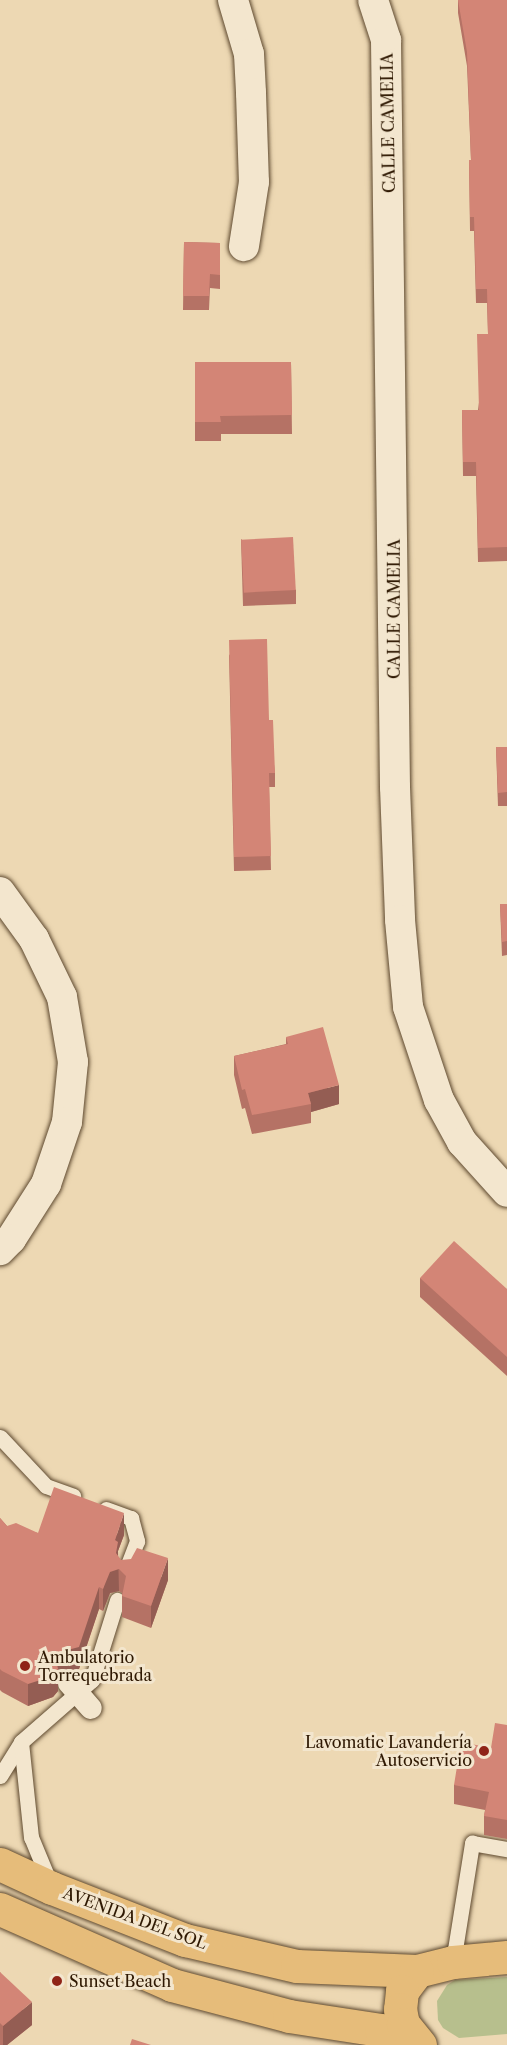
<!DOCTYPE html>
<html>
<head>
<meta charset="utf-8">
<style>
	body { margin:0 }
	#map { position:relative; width:507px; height:2045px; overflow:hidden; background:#edd8b3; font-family:"Libre Caslon Text",serif }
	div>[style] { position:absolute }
	.green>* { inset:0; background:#b7bf8d }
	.roads { filter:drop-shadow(0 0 2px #5e492f) drop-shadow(0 0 2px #5e492f) }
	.service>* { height:15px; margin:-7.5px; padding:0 7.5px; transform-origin:7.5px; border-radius:7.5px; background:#f3e6ce }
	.pedestrian>* { height:22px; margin:-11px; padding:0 11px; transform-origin:11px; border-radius:11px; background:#f3e6ce }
	.minor>* { height:30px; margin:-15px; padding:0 15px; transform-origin:15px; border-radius:15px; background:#f3e6ce }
	.primary>* { height:33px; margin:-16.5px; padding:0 16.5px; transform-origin:16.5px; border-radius:16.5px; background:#e6bc7a }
	.wall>* { inset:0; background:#b57265 }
	.shaded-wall>* { inset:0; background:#945d53 }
	.building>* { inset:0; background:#d38576; transform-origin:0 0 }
	.dots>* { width:16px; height:16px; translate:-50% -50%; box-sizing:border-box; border:3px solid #f3e6ce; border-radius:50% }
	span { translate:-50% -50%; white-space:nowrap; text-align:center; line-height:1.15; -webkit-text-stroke:6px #f3e6ce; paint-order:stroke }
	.street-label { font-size:16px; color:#2f1903 }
	.poi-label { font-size:16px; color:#2f1903 }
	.left { translate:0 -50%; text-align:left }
	.right { translate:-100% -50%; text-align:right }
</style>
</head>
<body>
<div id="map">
	<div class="green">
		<i style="clip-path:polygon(507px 1977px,507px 2034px,459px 2038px,443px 2028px,438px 2020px,437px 2001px,447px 1985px,455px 1980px)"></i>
	</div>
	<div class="roads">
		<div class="service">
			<i style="left:0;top:1437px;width:67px;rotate:46.8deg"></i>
			<i style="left:46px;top:1486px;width:29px;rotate:20deg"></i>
			<i style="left:106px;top:1509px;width:27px;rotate:20deg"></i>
			<i style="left:131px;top:1518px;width:24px;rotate:75deg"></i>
			<i style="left:137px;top:1541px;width:34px;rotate:111deg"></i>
			<i style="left:21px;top:1742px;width:94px;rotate:-41.1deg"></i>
			<i style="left:92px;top:1680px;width:84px;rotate:-72.6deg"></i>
			<i style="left:0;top:1776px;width:40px;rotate:-58deg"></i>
			<i style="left:21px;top:1742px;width:96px;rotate:84deg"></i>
			<i style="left:31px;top:1837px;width:50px;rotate:67.6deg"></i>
			<i style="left:453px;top:1962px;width:121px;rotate:-80.9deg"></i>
			<i style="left:472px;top:1843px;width:36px;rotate:10deg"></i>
		</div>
		<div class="pedestrian">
			<i style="left:69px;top:1683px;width:33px;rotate:49deg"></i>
		</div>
		<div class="minor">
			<i style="left:233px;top:0;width:56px;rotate:73.5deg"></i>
			<i style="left:249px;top:54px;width:39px;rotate:87deg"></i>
			<i style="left:251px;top:93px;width:89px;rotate:88.1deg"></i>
			<i style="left:254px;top:182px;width:65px;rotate:98.9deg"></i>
			<i style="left:373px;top:0;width:42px;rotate:72deg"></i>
			<i style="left:386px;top:40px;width:747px;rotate:89.31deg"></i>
			<i style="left:395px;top:787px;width:133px;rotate:87.8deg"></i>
			<i style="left:400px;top:920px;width:87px;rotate:84.7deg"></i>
			<i style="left:408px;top:1007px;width:98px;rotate:71.6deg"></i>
			<i style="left:439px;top:1100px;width:48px;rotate:61.3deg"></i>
			<i style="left:462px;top:1142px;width:67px;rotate:48deg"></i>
			<i style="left:0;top:892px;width:58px;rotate:54.1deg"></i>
			<i style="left:34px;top:939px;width:64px;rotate:64.2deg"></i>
			<i style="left:62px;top:997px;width:66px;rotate:80.4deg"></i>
			<i style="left:73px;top:1062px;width:60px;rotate:95.7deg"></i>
			<i style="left:67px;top:1122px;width:65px;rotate:108.7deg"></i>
			<i style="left:46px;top:1184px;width:65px;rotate:122.5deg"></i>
			<i style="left:11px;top:1239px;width:16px;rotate:135deg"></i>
		</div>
		<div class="primary">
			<i style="left:0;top:1864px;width:57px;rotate:24.8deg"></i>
			<i style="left:52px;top:1888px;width:143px;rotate:21.4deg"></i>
			<i style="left:185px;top:1940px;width:115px;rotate:13.1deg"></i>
			<i style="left:297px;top:1966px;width:120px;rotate:2.4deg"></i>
			<i style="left:417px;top:1971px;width:37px;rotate:-14deg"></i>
			<i style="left:453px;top:1962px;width:54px;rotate:-5.3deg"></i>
			<i style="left:0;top:1909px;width:188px;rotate:23.8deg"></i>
			<i style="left:172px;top:1985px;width:121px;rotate:14.8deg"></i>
			<i style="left:289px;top:2016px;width:93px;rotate:8.7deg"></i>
			<i style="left:381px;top:2030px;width:33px;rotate:16deg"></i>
			<i style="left:417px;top:1971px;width:25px;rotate:127deg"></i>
			<i style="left:402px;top:1991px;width:18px;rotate:96deg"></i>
			<i style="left:400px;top:2009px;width:15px;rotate:79deg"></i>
			<i style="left:403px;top:2024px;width:27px;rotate:51deg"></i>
		</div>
	</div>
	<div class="wall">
		<i style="clip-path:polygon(458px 0,507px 0,507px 561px,478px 562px,476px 476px,463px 476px,462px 410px,478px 410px,488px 334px,487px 303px,476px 303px,474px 231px,470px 231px,469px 160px,471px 160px,467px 66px,458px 13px)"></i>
		<i style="clip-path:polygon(184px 242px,220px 243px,220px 289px,210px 288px,209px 310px,183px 310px)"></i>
		<i style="clip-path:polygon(195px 362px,291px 362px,292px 434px,221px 434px,221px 441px,195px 441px)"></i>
		<i style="clip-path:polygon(241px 539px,296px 590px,296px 604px,243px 606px)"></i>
		<i style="clip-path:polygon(229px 654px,269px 720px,275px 773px,275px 787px,269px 787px,271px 870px,234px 871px)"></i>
		<i style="clip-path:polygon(496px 747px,507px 747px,507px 806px,498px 806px)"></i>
		<i style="clip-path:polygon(500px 904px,507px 904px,507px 955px,502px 956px)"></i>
		<i style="clip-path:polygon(286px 1037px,339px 1104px,311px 1112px,311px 1123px,252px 1134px,245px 1108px,242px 1109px,234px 1075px,234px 1056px,286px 1044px)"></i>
		<i style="clip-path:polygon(420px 1278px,507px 1289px,507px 1376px,420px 1297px)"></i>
		<i style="clip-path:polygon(0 1518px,7px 1526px,38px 1533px,124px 1535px,118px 1551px,118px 1557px,121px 1560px,168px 1580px,151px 1628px,122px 1617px,122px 1593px,119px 1591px,110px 1593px,103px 1611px,99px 1609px,79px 1669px,60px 1673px,58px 1676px,58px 1691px,53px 1697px,28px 1706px,2px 1692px,0 1690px)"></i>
		<i style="clip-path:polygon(507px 1725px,507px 1839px,484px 1835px,484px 1816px,485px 1810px,454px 1804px,454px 1785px,491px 1748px)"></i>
		<i style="clip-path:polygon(0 1972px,32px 2025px,7px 2045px,0 2045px)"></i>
	</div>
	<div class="shaded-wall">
		<i style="clip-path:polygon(339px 1085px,339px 1104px,311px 1112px,311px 1104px,308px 1093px)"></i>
		<i style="clip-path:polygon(124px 1513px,124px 1535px,118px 1551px,119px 1591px,110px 1593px,103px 1611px,103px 1589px,115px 1540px)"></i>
		<i style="clip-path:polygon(168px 1558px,168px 1580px,151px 1628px,151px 1606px)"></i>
		<i style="clip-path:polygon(99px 1587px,99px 1609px,79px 1669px,60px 1673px,58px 1676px,58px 1691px,53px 1697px,28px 1706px,28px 1684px,56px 1658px)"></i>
		<i style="clip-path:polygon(32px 2002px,32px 2025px,7px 2045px,3px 2045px,3px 2026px)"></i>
	</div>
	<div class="building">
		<i style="clip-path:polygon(458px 0,507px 0,507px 547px,478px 548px,476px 462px,463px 462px,462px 410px,479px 410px,477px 334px,488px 334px,487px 289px,476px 289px,474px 217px,470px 217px,469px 160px,471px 160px,467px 52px)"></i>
		<i style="clip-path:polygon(184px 242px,220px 243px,220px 275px,210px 274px,209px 296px,183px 296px)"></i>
		<i style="clip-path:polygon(195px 362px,291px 362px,292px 415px,220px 416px,221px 422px,195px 422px)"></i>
		<i style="left:293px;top:537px;width:53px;height:52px;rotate:87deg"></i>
		<i style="clip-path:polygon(267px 639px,269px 720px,273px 720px,275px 773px,269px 773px,271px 856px,234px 857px,229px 640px)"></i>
		<i style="clip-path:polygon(496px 747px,507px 747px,507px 792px,498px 793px)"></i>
		<i style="clip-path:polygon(500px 904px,507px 904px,507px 941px,502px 942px)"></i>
		<i style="clip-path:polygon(323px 1027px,339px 1085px,308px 1093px,311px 1104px,252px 1115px,245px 1089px,242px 1090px,234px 1056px,288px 1044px,286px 1037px)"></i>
		<i style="clip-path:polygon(454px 1241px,507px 1289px,507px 1357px,420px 1278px)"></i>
		<i style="clip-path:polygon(54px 1487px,124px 1513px,115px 1540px,118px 1542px,116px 1553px,121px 1560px,131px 1559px,137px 1548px,168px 1558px,151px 1606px,122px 1596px,126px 1576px,119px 1569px,110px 1572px,103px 1589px,99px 1587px,79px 1647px,60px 1652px,56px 1658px,58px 1669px,53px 1676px,28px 1684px,2px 1671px,0 1669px,0 1518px,7px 1526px,16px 1523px,38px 1533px)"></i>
		<i style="clip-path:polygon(495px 1723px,507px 1725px,507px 1820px,484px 1816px,489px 1792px,454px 1785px,461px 1742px,491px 1748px)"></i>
		<i style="clip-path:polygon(0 1972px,32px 2002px,3px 2026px,0 2023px)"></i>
		<i style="clip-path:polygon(132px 2039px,151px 2045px,130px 2045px)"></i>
	</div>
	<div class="dots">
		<i style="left:25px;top:1666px;background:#8f2418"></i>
		<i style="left:484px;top:1751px;background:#8f2418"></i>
		<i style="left:57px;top:1981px;background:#8f2418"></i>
	</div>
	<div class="street-label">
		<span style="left:388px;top:123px;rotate:-91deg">CALLE CAMELIA</span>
		<span style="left:394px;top:609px;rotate:-90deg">CALLE CAMELIA</span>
		<span style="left:135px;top:1918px;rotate:20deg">AVENIDA DEL SOL</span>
	</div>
	<div class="poi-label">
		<span class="left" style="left:38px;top:1666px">Ambulatorio<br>Torrequebrada</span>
		<span class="right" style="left:472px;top:1751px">Lavomatic Lavandería<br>Autoservicio</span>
		<span class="left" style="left:69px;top:1981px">Sunset Beach</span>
	</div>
</div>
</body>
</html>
